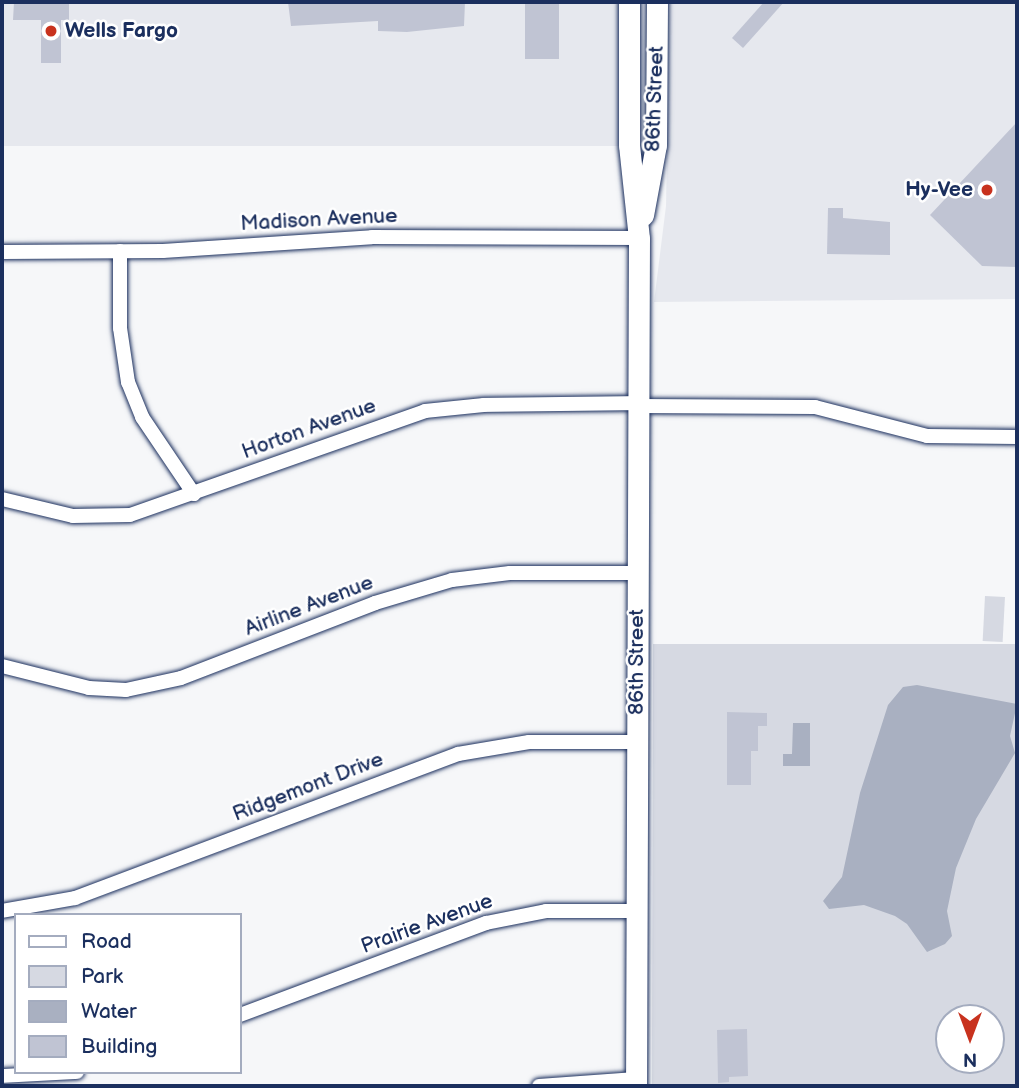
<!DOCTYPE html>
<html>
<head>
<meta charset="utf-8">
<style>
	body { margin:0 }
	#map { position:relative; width:1019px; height:1088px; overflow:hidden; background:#f6f7f9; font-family:"Balsamiq Sans",sans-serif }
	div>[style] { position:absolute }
	.built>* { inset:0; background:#e6e8ee; transform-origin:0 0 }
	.green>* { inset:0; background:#d6d9e2; transform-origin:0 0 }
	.water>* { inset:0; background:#a9b0c1 }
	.building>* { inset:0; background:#c0c4d3; transform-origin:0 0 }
	.roads { filter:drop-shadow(0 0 2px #1b2f5e) drop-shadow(0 0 2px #1b2f5e) }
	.minor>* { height:14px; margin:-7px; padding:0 7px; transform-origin:7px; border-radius:7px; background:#fff }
	.primary>* { height:21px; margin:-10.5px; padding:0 10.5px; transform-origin:10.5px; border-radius:10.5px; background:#fff }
	.dots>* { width:19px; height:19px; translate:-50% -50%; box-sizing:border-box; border:4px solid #fff; border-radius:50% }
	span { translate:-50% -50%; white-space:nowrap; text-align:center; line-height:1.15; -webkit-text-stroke:5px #fff; paint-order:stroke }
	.poi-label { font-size:21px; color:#1b2f5e; font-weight:700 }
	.left { translate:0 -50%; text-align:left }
	.right { translate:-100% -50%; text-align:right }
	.street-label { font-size:21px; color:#1b2f5e }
	.frame { position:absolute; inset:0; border:4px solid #1b2f5e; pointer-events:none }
	.legend { position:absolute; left:14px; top:913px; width:228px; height:161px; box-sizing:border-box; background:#fff; border:2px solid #a4acbf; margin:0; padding:9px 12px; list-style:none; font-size:21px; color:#1b2f5e }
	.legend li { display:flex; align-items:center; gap:14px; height:35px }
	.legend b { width:35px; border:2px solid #a4acbf }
	.north { position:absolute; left:935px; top:1004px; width:70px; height:70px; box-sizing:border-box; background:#fff; border:2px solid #a4acbf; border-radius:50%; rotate:180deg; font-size:19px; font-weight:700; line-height:28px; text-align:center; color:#1b2f5e }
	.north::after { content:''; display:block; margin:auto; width:24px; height:32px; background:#c8321e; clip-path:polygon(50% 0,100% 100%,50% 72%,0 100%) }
</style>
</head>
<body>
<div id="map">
	<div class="built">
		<i style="left:2px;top:2px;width:627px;height:144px"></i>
		<i style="clip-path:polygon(670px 2px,1017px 2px,1017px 299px,654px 302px,666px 206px)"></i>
	</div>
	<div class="green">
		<i style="left:985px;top:596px;width:20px;height:45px;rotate:3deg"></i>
		<i style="clip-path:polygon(evenodd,653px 644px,1017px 644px,1017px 1086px,652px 1086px,653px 644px,949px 1018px,991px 1018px,991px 1060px,949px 1060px,949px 1018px)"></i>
	</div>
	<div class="water">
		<i style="clip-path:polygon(917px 685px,1017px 704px,1010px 736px,1015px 753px,976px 819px,956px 868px,947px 911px,952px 936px,945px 944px,927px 952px,907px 924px,895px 916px,864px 905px,829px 909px,823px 901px,842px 877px,860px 793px,888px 705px,903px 687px)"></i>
		<i style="clip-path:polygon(793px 723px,810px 723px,810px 766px,783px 766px,783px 754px,792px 754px)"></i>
	</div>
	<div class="building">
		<i style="clip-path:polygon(14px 2px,69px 2px,69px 20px,61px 20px,61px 63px,41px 63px,41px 20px,13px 20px)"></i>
		<i style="clip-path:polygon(288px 2px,465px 2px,464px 26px,407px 32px,378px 31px,378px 21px,291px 26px)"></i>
		<i style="left:525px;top:2px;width:34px;height:57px"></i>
		<i style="clip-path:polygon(764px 2px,784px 2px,743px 48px,732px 38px)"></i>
		<i style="clip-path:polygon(1017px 122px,1017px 267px,982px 266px,930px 215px)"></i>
		<i style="clip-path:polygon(828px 208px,843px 208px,843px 218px,890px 222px,890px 255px,827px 254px)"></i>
		<i style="clip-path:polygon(727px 712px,767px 713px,767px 726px,758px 726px,758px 751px,751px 751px,751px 785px,727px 785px)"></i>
		<i style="clip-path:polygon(747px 1029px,748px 1076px,729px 1077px,729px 1082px,718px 1083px,717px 1030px)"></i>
	</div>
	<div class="roads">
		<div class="minor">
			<i style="left:120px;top:251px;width:77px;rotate:90deg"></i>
			<i style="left:120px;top:328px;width:55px;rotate:81.6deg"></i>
			<i style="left:128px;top:382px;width:38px;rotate:68deg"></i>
			<i style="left:142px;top:417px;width:93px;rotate:56deg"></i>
			<i style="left:2px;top:252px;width:161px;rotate:-0.4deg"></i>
			<i style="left:163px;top:251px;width:209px;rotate:-3.8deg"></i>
			<i style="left:372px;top:237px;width:267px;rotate:0.2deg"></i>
			<i style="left:638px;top:406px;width:177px;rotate:0.3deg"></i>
			<i style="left:815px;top:407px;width:116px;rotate:14.5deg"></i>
			<i style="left:927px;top:436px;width:90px;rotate:0.6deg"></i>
			<i style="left:2px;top:499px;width:73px;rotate:13.5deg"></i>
			<i style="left:73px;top:516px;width:57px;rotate:-1deg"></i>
			<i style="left:130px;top:515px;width:313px;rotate:-19.4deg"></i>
			<i style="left:425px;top:411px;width:59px;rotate:-5.8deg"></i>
			<i style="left:484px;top:405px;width:154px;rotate:-0.7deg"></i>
			<i style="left:2px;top:666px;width:90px;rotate:14.2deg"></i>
			<i style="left:89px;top:688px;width:37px;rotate:3deg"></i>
			<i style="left:126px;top:690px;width:56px;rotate:-12.3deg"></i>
			<i style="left:181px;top:678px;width:208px;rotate:-21.1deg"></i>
			<i style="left:375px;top:603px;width:80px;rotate:-16.6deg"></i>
			<i style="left:452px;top:580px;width:58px;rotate:-6.9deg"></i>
			<i style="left:510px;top:573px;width:128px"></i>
			<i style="left:2px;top:911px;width:74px;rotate:-10.1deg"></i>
			<i style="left:75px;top:898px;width:409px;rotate:-20.6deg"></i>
			<i style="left:458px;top:754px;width:72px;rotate:-9.6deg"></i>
			<i style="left:529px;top:742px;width:108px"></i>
			<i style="left:240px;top:1015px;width:263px;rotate:-20.5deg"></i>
			<i style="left:486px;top:923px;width:61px;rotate:-11.3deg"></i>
			<i style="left:546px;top:911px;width:90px"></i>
			<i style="left:2px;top:1076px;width:75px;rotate:-3.1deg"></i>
			<i style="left:539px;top:1086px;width:97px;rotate:-4.1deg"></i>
		</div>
		<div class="primary">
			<i style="left:629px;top:2px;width:143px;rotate:90deg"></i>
			<i style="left:629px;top:145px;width:94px;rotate:83.9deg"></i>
			<i style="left:639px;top:238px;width:848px;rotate:90.2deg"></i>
			<i style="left:643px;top:215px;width:71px;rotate:-79.5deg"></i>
			<i style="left:656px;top:145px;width:143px;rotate:-89.6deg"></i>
		</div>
	</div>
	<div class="dots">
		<i style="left:51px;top:31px;background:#c8321e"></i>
		<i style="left:987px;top:190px;background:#c8321e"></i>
	</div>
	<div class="poi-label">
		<span class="left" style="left:65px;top:31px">Wells Fargo</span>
		<span class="right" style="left:973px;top:190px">Hy-Vee</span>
	</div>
	<div class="street-label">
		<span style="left:655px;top:99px;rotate:-88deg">86th Street</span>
		<span style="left:319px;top:220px;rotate:-3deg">Madison Avenue</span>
		<span style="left:309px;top:429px;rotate:-20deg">Horton Avenue</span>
		<span style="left:309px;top:606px;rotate:-21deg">Airline Avenue</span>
		<span style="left:637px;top:662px;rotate:-90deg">86th Street</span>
		<span style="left:308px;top:787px;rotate:-21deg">Ridgemont Drive</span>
		<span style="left:427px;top:924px;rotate:-20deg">Prairie Avenue</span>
	</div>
	<div class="frame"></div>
	<ul class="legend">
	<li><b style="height:9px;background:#fff"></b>Road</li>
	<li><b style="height:19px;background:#d6d9e2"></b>Park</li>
	<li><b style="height:19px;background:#a9b0c1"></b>Water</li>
	<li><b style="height:19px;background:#c0c4d3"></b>Building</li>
	</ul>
	<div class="north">N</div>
</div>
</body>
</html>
